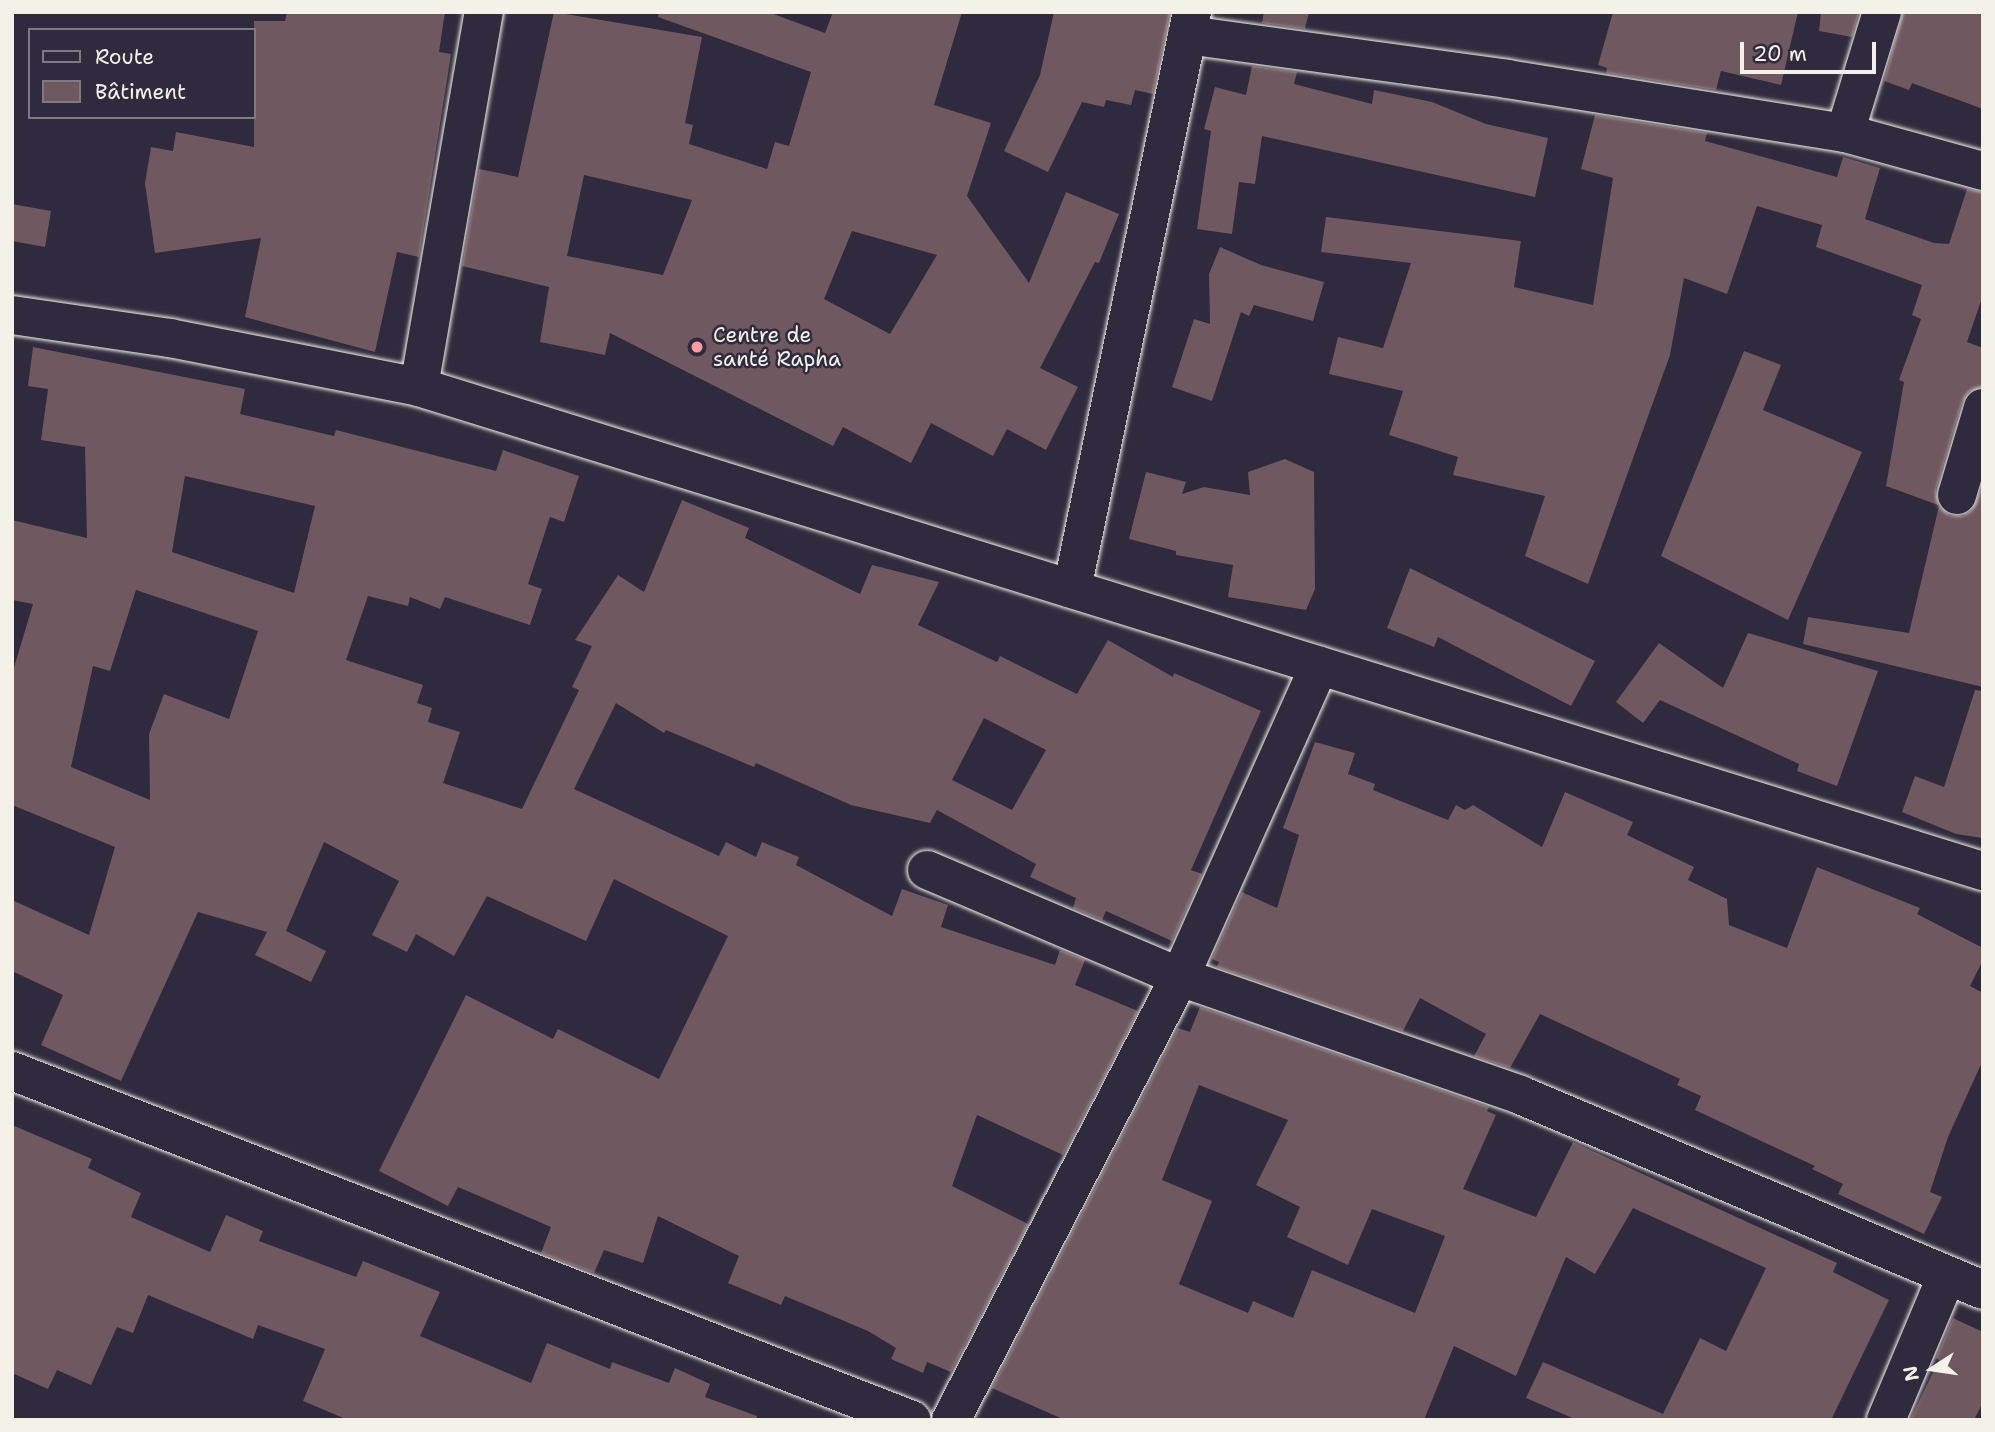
<!DOCTYPE html>
<html>
<head>
<meta charset="utf-8">
<style>
	body { margin:0 }
	#map { position:relative; width:1995px; height:1432px; overflow:hidden; background:#2f2a3d; font-family:"Shantell Sans",sans-serif }
	div>[style] { position:absolute }
	.building>* { inset:0; background:#6f585f }
	.roads { filter:drop-shadow(0 0 2px #f4f1e8) drop-shadow(0 0 2px #f4f1e8) }
	.minor>* { height:38px; margin:-19px; padding:0 19px; transform-origin:19px; border-radius:19px; background:#2f2a3d }
	.dots>* { width:19px; height:19px; translate:-50% -50%; box-sizing:border-box; border:4px solid #2f2a3d; border-radius:50% }
	span { translate:-50% -50%; white-space:nowrap; text-align:center; line-height:1.15; -webkit-text-stroke:5px #2f2a3d; paint-order:stroke }
	.poi-label { font-size:21px; color:#f4f1e8 }
	.left { translate:0 -50%; text-align:left }
	.frame { position:absolute; inset:0; border:14px solid #f4f1e8; pointer-events:none }
	.legend { position:absolute; left:28px; top:28px; width:228px; height:91px; box-sizing:border-box; background:#2f2a3d; border:2px solid #7e7a81; margin:0; padding:9px 12px; list-style:none; font-size:21px; color:#f4f1e8 }
	.legend li { display:flex; align-items:center; gap:14px; height:35px }
	.legend b { width:35px; border:2px solid #7e7a81 }
	.north { position:absolute; left:1897px; top:1334px; width:70px; height:70px; -webkit-text-stroke:5px #2f2a3d; paint-order:stroke; rotate:258deg; font-size:19px; font-weight:700; line-height:28px; text-align:center; color:#f4f1e8 }
	.north::after { content:''; display:block; margin:auto; width:24px; height:32px; background:#f4f1e8; clip-path:polygon(50% 0,100% 100%,50% 72%,0 100%) }
	.scale { position:absolute; left:1740px; top:42px; width:136px; height:32px; box-sizing:border-box; border:4px solid #f4f1e8; border-top:0; padding-left:9px; font-size:21px; line-height:24px; white-space:nowrap; color:#f4f1e8; -webkit-text-stroke:5px #2f2a3d; paint-order:stroke }
</style>
</head>
<body>
<div id="map">
	<div class="building">
		<i style="clip-path:polygon(287px 12px,445px 12px,439px 52px,451px 54px,419px 257px,397px 252px,375px 352px,245px 317px,261px 238px,155px 253px,145px 183px,151px 147px,173px 151px,176px 132px,254px 147px,254px 21px,285px 21px)"></i>
		<i style="clip-path:polygon(evenodd,554px 12px,702px 37px,685px 123px,693px 125px,689px 144px,767px 169px,775px 142px,789px 146px,811px 72px,658px 17px,659px 12px,768px 12px,825px 33px,833px 12px,962px 12px,934px 105px,991px 123px,967px 196px,1029px 283px,1066px 192px,1119px 214px,1099px 263px,1095px 262px,1040px 368px,1078px 387px,1046px 450px,1007px 429px,993px 456px,931px 423px,911px 463px,843px 427px,833px 446px,610px 333px,605px 355px,540px 342px,549px 287px,462px 266px,479px 169px,518px 177px,554px 12px,584px 175px,692px 200px,663px 275px,567px 256px,584px 175px,554px 12px,852px 231px,937px 255px,890px 334px,824px 299px,852px 231px)"></i>
		<i style="clip-path:polygon(1054px 12px,1170px 12px,1153px 94px,1135px 90px,1131px 105px,1106px 100px,1104px 107px,1082px 102px,1048px 172px,1004px 151px,1040px 75px)"></i>
		<i style="clip-path:polygon(1264px 12px,1309px 12px,1305px 29px,1262px 23px)"></i>
		<i style="clip-path:polygon(1613px 12px,1798px 12px,1781px 85px,1721px 71px,1716px 90px,1606px 73px,1607px 68px,1598px 65px)"></i>
		<i style="clip-path:polygon(1821px 12px,1859px 12px,1852px 37px,1819px 31px)"></i>
		<i style="clip-path:polygon(1903px 12px,1983px 12px,1983px 109px,1912px 83px,1909px 90px,1884px 81px)"></i>
		<i style="clip-path:polygon(1252px 66px,1297px 72px,1294px 84px,1372px 104px,1374px 90px,1432px 102px,1486px 124px,1548px 138px,1535px 197px,1262px 136px,1255px 184px,1239px 182px,1232px 234px,1197px 229px,1211px 131px,1204px 129px,1215px 87px,1246px 95px)"></i>
		<i style="clip-path:polygon(1595px 115px,1707px 133px,1705px 141px,1837px 177px,1843px 157px,1880px 168px,1865px 219px,1934px 243px,1949px 244px,1967px 189px,1983px 192px,1983px 295px,1967px 342px,1983px 348px,1983px 387px,1969px 392px,1962px 402px,1936px 489px,1938px 505px,1886px 486px,1904px 382px,1899px 380px,1921px 319px,1912px 315px,1922px 285px,1816px 247px,1822px 225px,1757px 206px,1727px 294px,1684px 278px,1670px 355px,1588px 584px,1525px 556px,1545px 496px,1453px 475px,1458px 457px,1389px 435px,1403px 391px,1329px 374px,1338px 337px,1383px 348px,1411px 263px,1321px 252px,1326px 217px,1521px 241px,1514px 287px,1593px 305px,1613px 178px,1581px 169px)"></i>
		<i style="clip-path:polygon(12px 204px,51px 211px,45px 247px,12px 241px)"></i>
		<i style="clip-path:polygon(1220px 247px,1261px 265px,1324px 282px,1313px 321px,1254px 305px,1249px 316px,1241px 312px,1212px 401px,1172px 387px,1194px 319px,1210px 324px,1209px 274px)"></i>
		<i style="clip-path:polygon(evenodd,33px 347px,245px 389px,240px 414px,334px 436px,336px 430px,496px 471px,503px 450px,579px 476px,564px 522px,550px 517px,528px 584px,542px 589px,530px 625px,445px 597px,440px 609px,410px 597px,408px 606px,368px 596px,346px 660px,423px 685px,417px 703px,432px 708px,428px 722px,460px 732px,443px 783px,522px 809px,579px 690px,572px 687px,592px 646px,575px 640px,618px 575px,644px 592px,682px 500px,749px 528px,745px 538px,860px 594px,872px 565px,939px 582px,918px 625px,997px 662px,1000px 656px,1077px 694px,1108px 640px,1173px 677px,1174px 673px,1261px 711px,1191px 870px,1202px 874px,1172px 941px,1106px 911px,1102px 920px,1073px 908px,1076px 898px,1030px 877px,1036px 864px,937px 810px,930px 823px,851px 805px,756px 763px,754px 767px,666px 730px,664px 733px,616px 703px,574px 789px,719px 856px,726px 842px,756px 857px,762px 842px,799px 857px,796px 865px,892px 916px,902px 889px,948px 905px,941px 927px,1055px 965px,1060px 950px,1085px 960px,1075px 985px,1138px 1011px,1063px 1155px,977px 1115px,952px 1186px,1028px 1224px,951px 1372px,927px 1362px,923px 1373px,891px 1359px,896px 1348px,868px 1331px,785px 1296px,781px 1305px,728px 1283px,739px 1256px,658px 1216px,643px 1263px,604px 1250px,594px 1273px,541px 1253px,551px 1227px,458px 1187px,448px 1206px,379px 1171px,466px 995px,553px 1039px,558px 1029px,659px 1079px,728px 936px,614px 879px,586px 941px,487px 896px,454px 956px,416px 934px,407px 952px,372px 935px,399px 881px,324px 842px,286px 931px,326px 951px,311px 982px,255px 955px,267px 932px,198px 912px,121px 1081px,41px 1045px,63px 995px,12px 971px,12px 900px,89px 935px,115px 847px,12px 805px,12px 674px,33px 604px,12px 600px,12px 520px,87px 538px,85px 447px,41px 440px,48px 389px,28px 386px,33px 347px,185px 476px,315px 506px,294px 593px,172px 552px,185px 476px,33px 347px,136px 590px,258px 631px,229px 719px,164px 694px,149px 734px,150px 800px,71px 767px,93px 666px,110px 671px,136px 590px,33px 347px,984px 718px,1046px 750px,1012px 810px,952px 780px,984px 718px)"></i>
		<i style="clip-path:polygon(1744px 351px,1781px 365px,1763px 410px,1862px 452px,1788px 620px,1661px 556px)"></i>
		<i style="clip-path:polygon(1285px 459px,1314px 472px,1315px 589px,1306px 610px,1228px 597px,1233px 565px,1176px 555px,1176px 551px,1129px 539px,1146px 472px,1186px 482px,1182px 494px,1204px 487px,1250px 495px,1248px 472px)"></i>
		<i style="clip-path:polygon(1983px 485px,1983px 687px,1803px 644px,1808px 617px,1909px 633px,1939px 506px,1950px 516px,1963px 516px,1972px 510px)"></i>
		<i style="clip-path:polygon(1410px 568px,1595px 661px,1571px 706px,1438px 637px,1434px 647px,1387px 628px)"></i>
		<i style="clip-path:polygon(1748px 633px,1878px 671px,1837px 786px,1797px 771px,1799px 764px,1660px 700px,1643px 723px,1616px 702px,1659px 643px,1723px 688px)"></i>
		<i style="clip-path:polygon(1975px 690px,1983px 691px,1983px 838px,1956px 834px,1902px 812px,1915px 776px,1944px 787px)"></i>
		<i style="clip-path:polygon(1315px 742px,1355px 753px,1348px 774px,1375px 784px,1373px 790px,1448px 820px,1456px 805px,1465px 810px,1473px 805px,1542px 847px,1565px 792px,1633px 822px,1627px 835px,1694px 867px,1688px 880px,1727px 899px,1729px 925px,1787px 948px,1817px 867px,1920px 908px,1917px 914px,1983px 948px,1983px 960px,1970px 986px,1983px 993px,1983px 1060px,1948px 1137px,1930px 1192px,1942px 1197px,1924px 1234px,1838px 1194px,1843px 1184px,1812px 1169px,1815px 1166px,1695px 1110px,1701px 1096px,1677px 1085px,1680px 1079px,1540px 1014px,1510px 1068px,1474px 1056px,1486px 1034px,1420px 998px,1403px 1031px,1217px 967px,1219px 962px,1212px 959px,1242px 892px,1277px 908px,1299px 835px,1283px 828px)"></i>
		<i style="clip-path:polygon(evenodd,1200px 1007px,1489px 1107px,1487px 1111px,1496px 1115px,1463px 1189px,1536px 1217px,1573px 1142px,1837px 1263px,1833px 1272px,1889px 1300px,1831px 1420px,1577px 1420px,1526px 1398px,1543px 1362px,1663px 1414px,1700px 1338px,1726px 1351px,1766px 1268px,1633px 1208px,1595px 1274px,1566px 1257px,1516px 1376px,1454px 1346px,1424px 1420px,1065px 1420px,992px 1388px,1178px 1028px,1190px 1032px,1200px 1007px,1199px 1085px,1288px 1120px,1256px 1185px,1300px 1207px,1287px 1237px,1348px 1265px,1372px 1209px,1445px 1236px,1415px 1313px,1312px 1270px,1293px 1318px,1253px 1301px,1248px 1313px,1179px 1284px,1212px 1201px,1162px 1180px,1199px 1085px)"></i>
		<i style="clip-path:polygon(12px 1125px,92px 1159px,88px 1168px,141px 1193px,131px 1217px,210px 1252px,226px 1215px,263px 1231px,259px 1241px,356px 1277px,363px 1261px,440px 1292px,420px 1336px,531px 1383px,547px 1343px,610px 1369px,612px 1362px,669px 1383px,675px 1368px,710px 1384px,705px 1397px,757px 1416px,756px 1420px,348px 1420px,303px 1401px,325px 1349px,258px 1325px,253px 1339px,148px 1295px,133px 1333px,117px 1327px,91px 1385px,57px 1370px,48px 1389px,12px 1373px)"></i>
		<i style="clip-path:polygon(1953px 1318px,1983px 1332px,1983px 1402px,1974px 1420px,1910px 1420px,1939px 1360px,1936px 1358px)"></i>
	</div>
	<div class="roads">
		<div class="minor">
			<i style="left:1187px;top:35px;width:323px;rotate:7.8deg"></i>
			<i style="left:1507px;top:79px;width:342px;rotate:9.1deg"></i>
			<i style="left:1845px;top:133px;width:143px;rotate:15.4deg"></i>
			<i style="left:1845px;top:133px;width:127px;rotate:-73deg"></i>
			<i style="left:12px;top:315px;width:160px;rotate:8.3deg"></i>
			<i style="left:170px;top:338px;width:254px;rotate:11.1deg"></i>
			<i style="left:419px;top:387px;width:1637px;rotate:17.2deg"></i>
			<i style="left:419px;top:387px;width:381px;rotate:-80.2deg"></i>
			<i style="left:1957px;top:495px;width:91px;rotate:-73.4deg"></i>
			<i style="left:1072px;top:589px;width:589px;rotate:-78.25deg"></i>
			<i style="left:927px;top:870px;width:275px;rotate:22.9deg"></i>
			<i style="left:1180px;top:977px;width:360px;rotate:19.1deg"></i>
			<i style="left:1520px;top:1095px;width:502px;rotate:22.84deg"></i>
			<i style="left:12px;top:1071px;width:965px;rotate:21.2deg"></i>
			<i style="left:951px;top:1420px;width:499px;rotate:-62.7deg"></i>
			<i style="left:1180px;top:977px;width:341px;rotate:-65.9deg"></i>
			<i style="left:1886px;top:1420px;width:157px;rotate:-67.2deg"></i>
		</div>
	</div>
	<div class="dots">
		<i style="left:697px;top:347px;background:#ff9aa2"></i>
	</div>
	<div class="poi-label">
		<span class="left" style="left:713px;top:347px">Centre de<br>santé Rapha</span>
	</div>
	<div class="frame"></div>
	<ul class="legend">
	<li><b style="height:9px;background:#2f2a3d"></b>Route</li>
	<li><b style="height:19px;background:#6f585f"></b>Bâtiment</li>
	</ul>
	<div class="north">N</div>
	<div class="scale">20 m</div>
</div>
</body>
</html>
